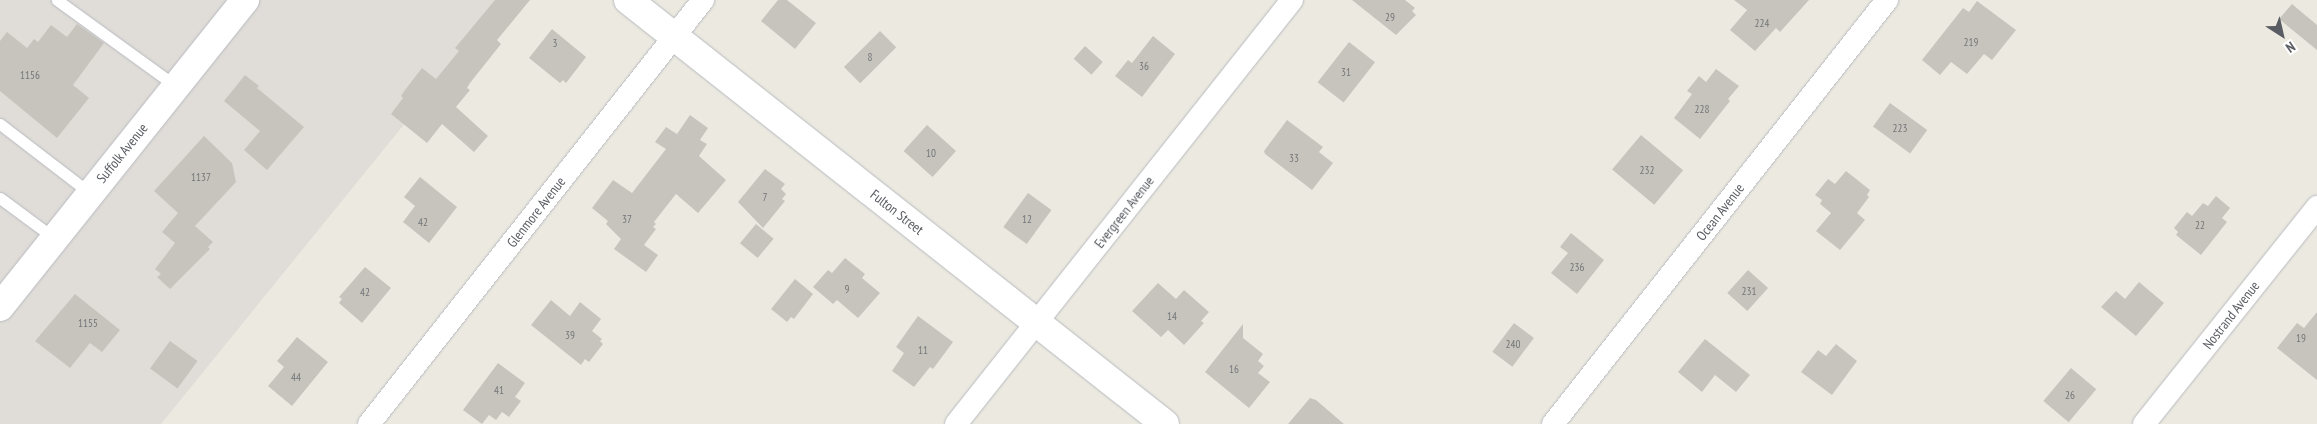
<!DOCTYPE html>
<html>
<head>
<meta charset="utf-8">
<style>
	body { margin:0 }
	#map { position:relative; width:2317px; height:424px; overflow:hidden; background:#eceae0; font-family:"PT Sans Narrow",sans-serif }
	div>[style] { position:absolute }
	.industrial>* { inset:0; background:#e0ddd8 }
	.building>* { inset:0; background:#c7c4bd; transform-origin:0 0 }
	.roads { filter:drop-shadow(0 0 1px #b8bac0) drop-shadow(0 0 1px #b8bac0) }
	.service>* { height:11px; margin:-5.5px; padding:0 5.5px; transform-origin:5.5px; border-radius:5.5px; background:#fff }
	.minor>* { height:22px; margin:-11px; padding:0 11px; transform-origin:11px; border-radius:11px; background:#fff }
	.tertiary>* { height:28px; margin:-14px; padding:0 14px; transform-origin:14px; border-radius:14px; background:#fff }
	.secondary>* { height:28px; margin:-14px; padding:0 14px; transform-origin:14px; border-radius:14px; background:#fff }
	span { translate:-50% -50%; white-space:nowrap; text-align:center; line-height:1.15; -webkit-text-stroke:4.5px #fff; paint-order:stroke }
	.number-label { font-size:11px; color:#747679 }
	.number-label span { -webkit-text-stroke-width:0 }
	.street-label { font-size:14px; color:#595c62 }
	.north { position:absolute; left:2257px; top:10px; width:50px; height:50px; -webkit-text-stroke:4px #fff; paint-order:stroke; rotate:145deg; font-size:14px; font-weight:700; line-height:20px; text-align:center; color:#595c62 }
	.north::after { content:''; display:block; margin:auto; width:18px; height:22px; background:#595c62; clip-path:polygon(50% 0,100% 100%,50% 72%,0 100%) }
</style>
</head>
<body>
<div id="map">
	<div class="industrial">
		<i style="clip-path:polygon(0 0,505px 0,161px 424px,0 424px)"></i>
	</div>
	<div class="building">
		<i style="clip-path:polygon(495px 0,530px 0,497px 40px,501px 44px,470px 83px,467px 88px,470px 90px,456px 107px,488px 136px,474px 152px,442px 124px,427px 143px,391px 114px,403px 98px,401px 96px,405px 90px,422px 68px,436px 79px,459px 51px,455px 48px)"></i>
		<i style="clip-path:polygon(778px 0,787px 0,816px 23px,795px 49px,761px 21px)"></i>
		<i style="clip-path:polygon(1352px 0,1405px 0,1415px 8px,1412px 11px,1416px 15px,1396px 35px)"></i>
		<i style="clip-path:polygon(1734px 0,1809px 0,1780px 32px,1776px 28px,1755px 51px,1730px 30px,1747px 10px)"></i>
		<i style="clip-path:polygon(1977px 1px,2016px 30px,1992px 60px,1984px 54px,1967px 74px,1951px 62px,1940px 75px,1922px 60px,1963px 8px,1969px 12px)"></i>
		<i style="clip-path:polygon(2292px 4px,2317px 25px,2317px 50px,2279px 19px)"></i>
		<i style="clip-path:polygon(77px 24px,104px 43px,73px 85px,89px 98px,57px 138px,0 91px,0 41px,7px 32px,27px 48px,34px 39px,38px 42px,51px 25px,67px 37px)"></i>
		<i style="clip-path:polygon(552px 29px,586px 57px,566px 83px,563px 80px,560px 83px,529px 58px)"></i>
		<i style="left:880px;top:31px;width:23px;height:51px;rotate:45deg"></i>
		<i style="clip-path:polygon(1153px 36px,1175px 54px,1142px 97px,1115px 76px,1128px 60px,1132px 63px)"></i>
		<i style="left:1349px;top:42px;width:33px;height:51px;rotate:38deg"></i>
		<i style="left:1085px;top:46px;width:24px;height:17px;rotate:42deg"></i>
		<i style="clip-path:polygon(1716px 69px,1739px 86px,1728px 99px,1730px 101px,1700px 139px,1674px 118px,1692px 94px,1687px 91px,1699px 76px,1706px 82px)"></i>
		<i style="clip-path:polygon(245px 75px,259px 86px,257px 88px,304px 127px,267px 170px,244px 150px,260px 131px,224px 101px)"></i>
		<i style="left:1890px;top:103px;width:46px;height:29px;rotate:36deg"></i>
		<i style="clip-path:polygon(690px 115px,708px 128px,700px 140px,707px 144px,699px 156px,726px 180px,698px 213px,676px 194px,654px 222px,656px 224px,653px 227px,656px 229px,644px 245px,658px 255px,646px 272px,614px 249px,621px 239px,606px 224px,608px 221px,592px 208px,613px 180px,632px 193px,666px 149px,655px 142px,666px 127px,677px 134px)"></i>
		<i style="clip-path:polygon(1287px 120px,1323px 147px,1319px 152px,1333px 163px,1312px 190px,1265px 154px,1264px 151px)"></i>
		<i style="left:927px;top:125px;width:39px;height:35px;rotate:42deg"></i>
		<i style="left:1641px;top:135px;width:55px;height:45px;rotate:40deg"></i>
		<i style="clip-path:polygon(204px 136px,232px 163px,236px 182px,195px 226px,213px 242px,208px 247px,210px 249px,170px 289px,157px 277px,161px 274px,155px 269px,175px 243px,162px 232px,178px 213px,154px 191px)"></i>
		<i style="clip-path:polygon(765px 169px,785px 184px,781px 189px,786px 194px,782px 199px,785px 201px,763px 228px,738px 202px)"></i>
		<i style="clip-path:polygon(1846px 171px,1870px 190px,1867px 195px,1869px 197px,1857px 213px,1865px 220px,1840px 250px,1816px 231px,1831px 213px,1820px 204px,1822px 200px,1815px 195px,1828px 179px,1835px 184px)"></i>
		<i style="clip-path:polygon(420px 177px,457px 207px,429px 243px,403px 222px,415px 206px,404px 197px)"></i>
		<i style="left:1028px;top:193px;width:29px;height:42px;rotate:36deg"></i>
		<i style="clip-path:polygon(2216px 196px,2230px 208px,2222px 218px,2227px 222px,2201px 255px,2176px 235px,2178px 232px,2174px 228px,2187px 212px,2192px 216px,2203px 203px,2208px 206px)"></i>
		<i style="left:756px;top:224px;width:23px;height:25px;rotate:40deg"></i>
		<i style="clip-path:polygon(1571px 233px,1604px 260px,1577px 294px,1551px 273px,1568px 253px,1560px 247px)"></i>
		<i style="clip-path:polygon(845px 258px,865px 274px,862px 278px,880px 293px,858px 318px,837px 300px,833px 304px,813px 287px,828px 270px,832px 273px)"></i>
		<i style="clip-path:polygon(365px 267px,391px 288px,362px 323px,339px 303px,342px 299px,339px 297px)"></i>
		<i style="left:1748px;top:270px;width:27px;height:31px;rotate:42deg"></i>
		<i style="clip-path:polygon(795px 279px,813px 294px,794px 319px,791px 317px,787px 322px,771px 309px)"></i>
		<i style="clip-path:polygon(2139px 282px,2164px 303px,2136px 336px,2101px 307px,2116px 291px,2125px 299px)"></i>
		<i style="clip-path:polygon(1158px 283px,1176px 299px,1184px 290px,1209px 312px,1201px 321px,1204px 323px,1184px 345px,1168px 330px,1161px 337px,1132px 311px)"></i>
		<i style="clip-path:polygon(75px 294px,120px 330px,102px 352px,90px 343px,70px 368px,35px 341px)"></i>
		<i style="clip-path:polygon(551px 300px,570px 316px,580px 302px,601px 319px,592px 331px,602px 339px,600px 341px,603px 344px,589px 362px,585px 359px,581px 365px,531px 325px)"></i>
		<i style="clip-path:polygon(2317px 312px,2317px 380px,2277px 348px,2297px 323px,2304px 328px)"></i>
		<i style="clip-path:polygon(918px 316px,953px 342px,933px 369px,930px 367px,914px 387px,892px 371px,904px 353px,896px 347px)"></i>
		<i style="left:1514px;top:323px;width:25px;height:36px;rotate:37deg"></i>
		<i style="clip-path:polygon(1243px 324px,1243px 338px,1263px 354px,1258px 361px,1264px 366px,1258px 373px,1270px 382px,1249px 408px,1205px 372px)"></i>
		<i style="clip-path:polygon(297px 337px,328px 362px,292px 406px,268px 386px,284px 367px,277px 361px)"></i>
		<i style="clip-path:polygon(1705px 339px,1750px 375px,1736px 392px,1715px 375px,1702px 392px,1678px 372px)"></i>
		<i style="left:170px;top:341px;width:34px;height:34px;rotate:36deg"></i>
		<i style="clip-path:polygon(1836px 344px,1857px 361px,1832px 395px,1801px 372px,1818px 350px,1826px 356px)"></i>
		<i style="clip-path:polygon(498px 363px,525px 383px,515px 397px,521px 401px,509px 417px,502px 412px,496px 420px,489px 415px,482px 424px,463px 410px)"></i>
		<i style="left:2071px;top:368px;width:33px;height:43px;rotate:40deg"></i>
		<i style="clip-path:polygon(1310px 398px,1316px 400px,1344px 424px,1288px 424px)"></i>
	</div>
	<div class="roads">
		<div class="service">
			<i style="left:57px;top:0;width:147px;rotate:35.9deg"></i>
			<i style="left:0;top:124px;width:113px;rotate:37.5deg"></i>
			<i style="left:0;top:198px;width:67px;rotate:36.5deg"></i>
		</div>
		<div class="minor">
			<i style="left:369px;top:424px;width:540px;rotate:-51.77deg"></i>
			<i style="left:956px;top:424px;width:541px;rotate:-51.6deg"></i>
			<i style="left:1553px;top:424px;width:540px;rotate:-51.77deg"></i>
			<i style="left:2144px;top:424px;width:278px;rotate:-51.4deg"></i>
		</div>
		<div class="tertiary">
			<i style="left:628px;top:0;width:684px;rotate:38.29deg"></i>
		</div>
		<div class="secondary">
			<i style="left:0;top:307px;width:393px;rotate:-51.4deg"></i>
		</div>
	</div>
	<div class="number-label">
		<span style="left:1390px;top:17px">29</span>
		<span style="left:1762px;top:23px">224</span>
		<span style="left:1971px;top:42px">219</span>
		<span style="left:555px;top:43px">3</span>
		<span style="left:870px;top:57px">8</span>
		<span style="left:1144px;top:66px">36</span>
		<span style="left:1346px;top:72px">31</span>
		<span style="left:30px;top:75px">1156</span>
		<span style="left:1702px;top:109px">228</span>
		<span style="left:1900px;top:128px">223</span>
		<span style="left:931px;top:153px">10</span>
		<span style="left:1294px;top:158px">33</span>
		<span style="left:1647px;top:170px">232</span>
		<span style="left:201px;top:177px">1137</span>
		<span style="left:765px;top:197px">7</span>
		<span style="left:627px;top:219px">37</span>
		<span style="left:1027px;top:219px">12</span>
		<span style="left:423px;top:222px">42</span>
		<span style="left:2200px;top:225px">22</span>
		<span style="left:1577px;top:267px">236</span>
		<span style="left:847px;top:289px">9</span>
		<span style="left:1749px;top:291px">231</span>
		<span style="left:365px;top:292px">42</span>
		<span style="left:1172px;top:316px">14</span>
		<span style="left:88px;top:323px">1155</span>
		<span style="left:570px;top:335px">39</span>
		<span style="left:2301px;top:338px">19</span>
		<span style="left:1513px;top:344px">240</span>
		<span style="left:923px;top:350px">11</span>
		<span style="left:1234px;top:369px">16</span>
		<span style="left:296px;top:377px">44</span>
		<span style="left:499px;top:390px">41</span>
		<span style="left:2070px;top:395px">26</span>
	</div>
	<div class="street-label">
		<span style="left:122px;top:153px;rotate:-51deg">Suffolk Avenue</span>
		<span style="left:536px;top:212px;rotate:-52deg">Glenmore Avenue</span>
		<span style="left:897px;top:212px;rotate:38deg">Fulton Street</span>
		<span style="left:1124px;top:212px;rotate:-52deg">Evergreen Avenue</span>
		<span style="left:1720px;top:212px;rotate:-52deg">Ocean Avenue</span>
		<span style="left:2231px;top:315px;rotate:-52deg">Nostrand Avenue</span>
	</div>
	<div class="north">N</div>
</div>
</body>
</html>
